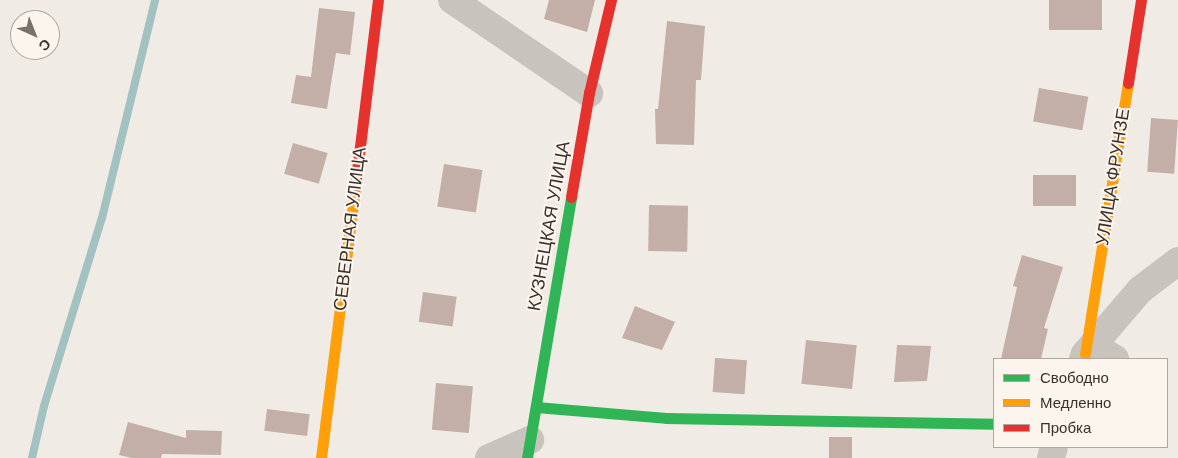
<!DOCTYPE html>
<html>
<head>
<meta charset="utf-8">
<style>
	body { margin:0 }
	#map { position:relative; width:1178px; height:458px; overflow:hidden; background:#f0ebe5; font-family:Helvetica,sans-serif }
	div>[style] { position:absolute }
	.stream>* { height:8px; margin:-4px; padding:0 4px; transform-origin:4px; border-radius:4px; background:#a1c2c1 }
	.building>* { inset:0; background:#c3afa7; transform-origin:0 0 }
	.street>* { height:28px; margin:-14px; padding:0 14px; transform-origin:14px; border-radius:14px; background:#c9c3be }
	.fast>* { height:11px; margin:-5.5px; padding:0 5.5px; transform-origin:5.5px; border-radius:5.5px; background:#30b455 }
	.slow>* { height:11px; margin:-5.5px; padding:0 5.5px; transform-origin:5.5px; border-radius:5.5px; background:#ff9f0a }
	.jam>* { height:11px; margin:-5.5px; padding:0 5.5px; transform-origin:5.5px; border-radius:5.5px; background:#e5322d }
	span { translate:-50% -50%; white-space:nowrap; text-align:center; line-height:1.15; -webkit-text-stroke:4px #fbf5ee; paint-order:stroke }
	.street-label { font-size:18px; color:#3b302b }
	.legend { position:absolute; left:993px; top:358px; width:175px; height:90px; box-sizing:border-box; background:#fbf5ee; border:1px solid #aea6a0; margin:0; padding:6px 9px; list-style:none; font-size:15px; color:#3b302b }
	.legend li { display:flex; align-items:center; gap:10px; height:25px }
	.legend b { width:25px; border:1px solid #aea6a0 }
	.north { position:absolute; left:10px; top:10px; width:50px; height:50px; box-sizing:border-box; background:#fbf5ee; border:1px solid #aea6a0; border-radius:50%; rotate:136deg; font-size:14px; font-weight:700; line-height:20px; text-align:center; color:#3b302b }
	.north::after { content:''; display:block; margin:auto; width:18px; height:22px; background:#7a716c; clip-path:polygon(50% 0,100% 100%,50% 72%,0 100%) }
</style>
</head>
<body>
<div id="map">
	<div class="stream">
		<i style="left:32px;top:458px;width:53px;rotate:-77deg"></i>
		<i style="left:44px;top:406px;width:197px;rotate:-72.9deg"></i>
		<i style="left:102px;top:218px;width:224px;rotate:-76.3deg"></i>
	</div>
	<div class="building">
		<i style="clip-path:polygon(549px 0,595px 0,587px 32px,544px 19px)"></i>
		<i style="left:1049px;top:0;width:53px;height:30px"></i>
		<i style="clip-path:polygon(319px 8px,355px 12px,350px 55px,336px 53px,327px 109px,291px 103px,296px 75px,311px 77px)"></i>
		<i style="clip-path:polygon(667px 21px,705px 26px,701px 80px,696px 80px,694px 145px,656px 144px,655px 109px,658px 109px)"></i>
		<i style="left:1039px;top:88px;width:50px;height:34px;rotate:10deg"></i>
		<i style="left:1151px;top:118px;width:27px;height:54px;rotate:4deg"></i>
		<i style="left:293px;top:143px;width:36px;height:32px;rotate:16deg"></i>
		<i style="left:444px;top:164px;width:39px;height:43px;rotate:9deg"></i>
		<i style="left:1033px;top:175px;width:43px;height:31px"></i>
		<i style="left:649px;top:205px;width:39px;height:46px;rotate:1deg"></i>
		<i style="clip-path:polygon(1022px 255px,1063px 267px,1044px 328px,1048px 329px,1041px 359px,1001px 359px,1017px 287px,1013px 286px)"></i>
		<i style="left:423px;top:292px;width:34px;height:30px;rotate:8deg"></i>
		<i style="clip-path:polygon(635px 306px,675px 322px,662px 350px,622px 338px)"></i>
		<i style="left:806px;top:340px;width:51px;height:44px;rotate:6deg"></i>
		<i style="clip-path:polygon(897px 345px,931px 346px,927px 381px,894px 382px)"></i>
		<i style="left:715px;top:358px;width:32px;height:34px;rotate:4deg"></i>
		<i style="left:436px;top:383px;width:37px;height:47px;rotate:5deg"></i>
		<i style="left:267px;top:409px;width:43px;height:22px;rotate:7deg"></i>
		<i style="clip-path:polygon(128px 422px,186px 438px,186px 430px,222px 431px,221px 455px,162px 454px,161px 458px,132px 458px,119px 455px)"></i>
		<i style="left:829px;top:437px;width:23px;height:21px"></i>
	</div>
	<div class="street">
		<i style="left:452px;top:0;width:166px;rotate:34.2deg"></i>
		<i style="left:1093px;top:345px;width:26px;rotate:32deg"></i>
		<i style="left:1083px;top:359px;width:5px;rotate:-68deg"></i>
		<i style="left:1085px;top:354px;width:84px;rotate:-49.3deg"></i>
		<i style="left:1140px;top:290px;width:48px;rotate:-37.3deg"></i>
		<i style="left:489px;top:458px;width:45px;rotate:-23.7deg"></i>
		<i style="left:1051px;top:458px;width:11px;rotate:-75deg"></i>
	</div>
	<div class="fast">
		<i style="left:536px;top:407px;width:130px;rotate:4.8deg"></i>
		<i style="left:666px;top:418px;width:328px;rotate:1deg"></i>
		<i style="left:527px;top:458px;width:265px;rotate:-80.4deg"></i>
	</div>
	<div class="slow">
		<i style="left:1085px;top:354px;width:274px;rotate:-81deg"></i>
		<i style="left:321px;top:458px;width:273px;rotate:-82.8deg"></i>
	</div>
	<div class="jam">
		<i style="left:1128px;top:83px;width:84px;rotate:-81.1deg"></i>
		<i style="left:355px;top:187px;width:188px;rotate:-83deg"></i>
		<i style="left:571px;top:197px;width:106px;rotate:-80.2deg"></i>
		<i style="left:589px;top:93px;width:96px;rotate:-76.7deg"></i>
	</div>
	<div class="street-label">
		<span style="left:1113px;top:177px;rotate:-81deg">УЛИЦА ФРУНЗЕ</span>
		<span style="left:549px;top:226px;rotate:-80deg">КУЗНЕЦКАЯ УЛИЦА</span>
		<span style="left:350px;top:229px;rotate:-83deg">СЕВЕРНАЯ УЛИЦА</span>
	</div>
	<ul class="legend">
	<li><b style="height:6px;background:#30b455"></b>Свободно</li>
	<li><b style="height:6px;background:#ff9f0a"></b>Медленно</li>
	<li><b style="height:6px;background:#e5322d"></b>Пробка</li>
	</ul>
	<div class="north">С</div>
</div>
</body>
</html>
